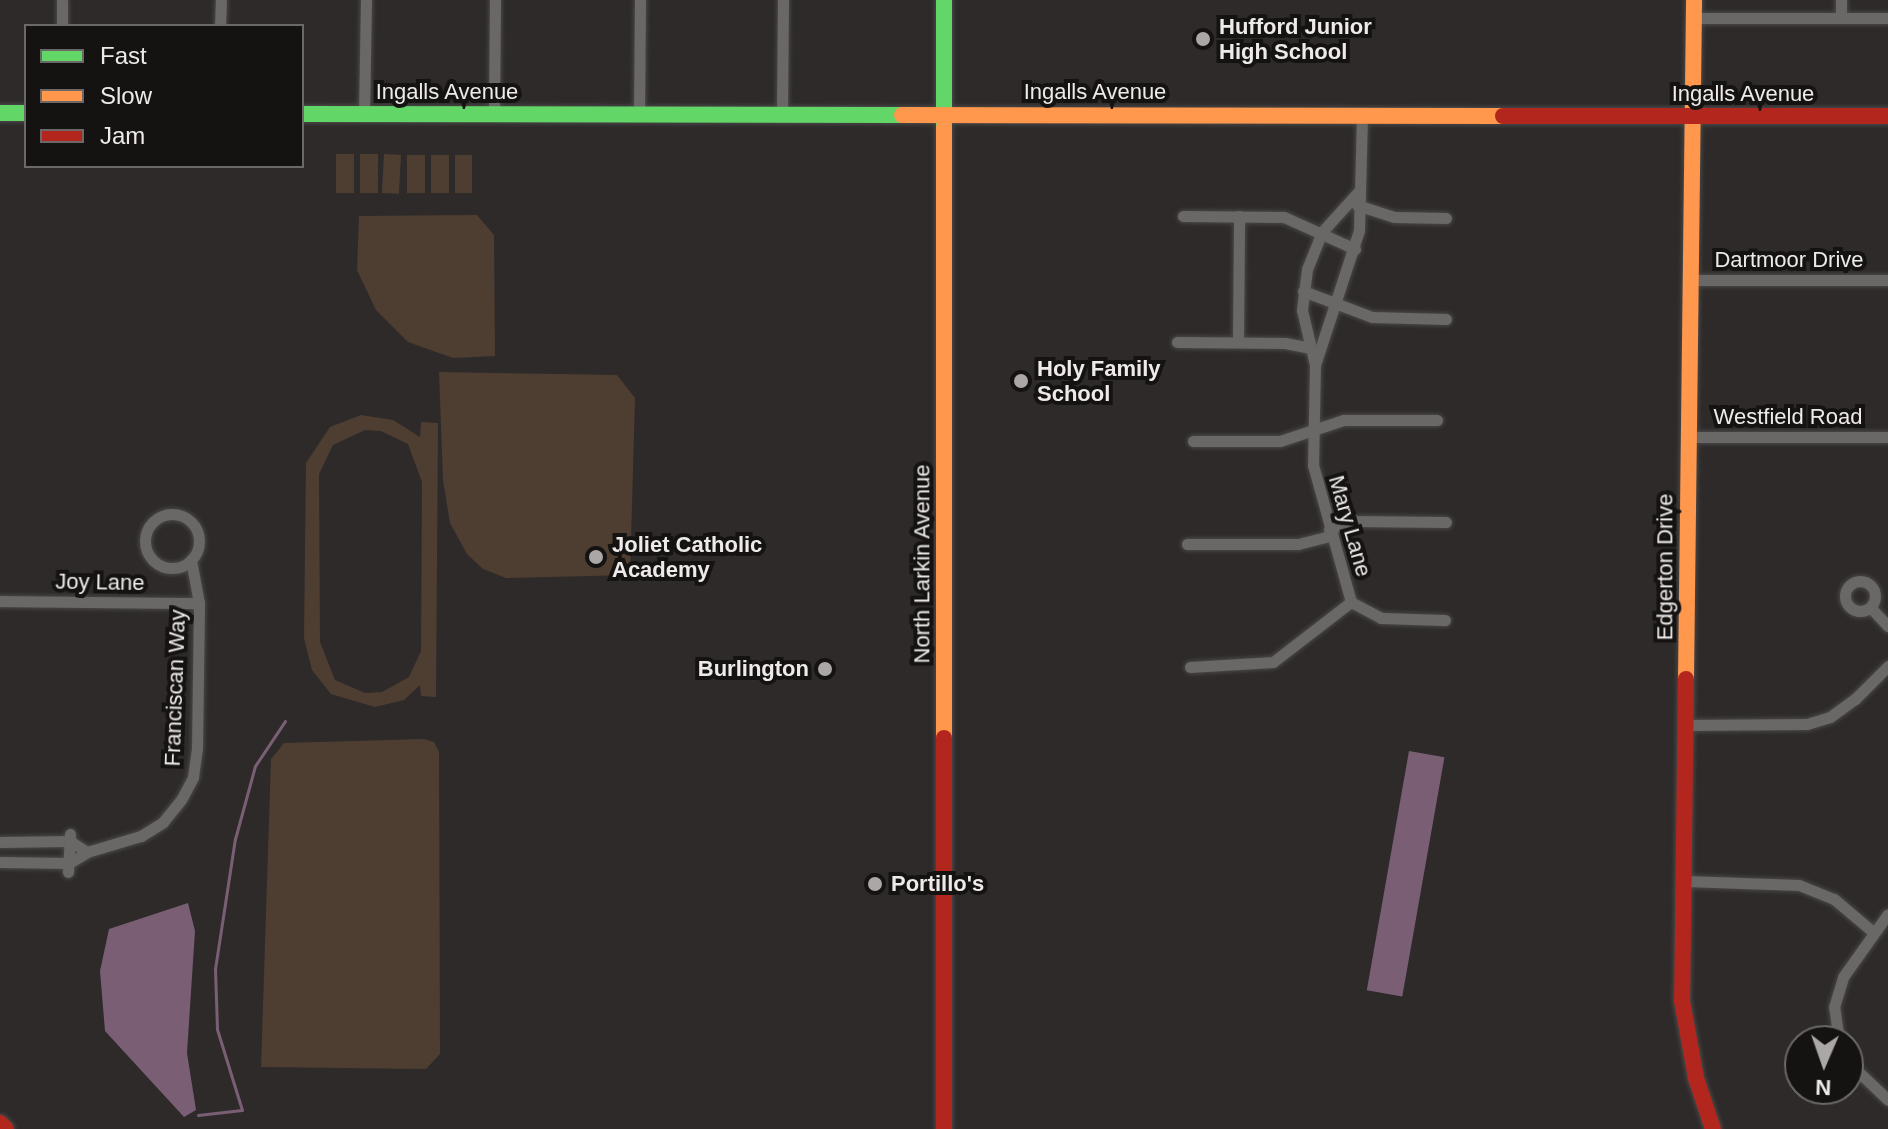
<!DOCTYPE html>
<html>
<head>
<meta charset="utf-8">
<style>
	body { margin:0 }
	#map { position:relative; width:1888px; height:1129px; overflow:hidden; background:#2e2a2a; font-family:Arial,sans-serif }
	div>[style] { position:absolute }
	.green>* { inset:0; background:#4e3e31; transform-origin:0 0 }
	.water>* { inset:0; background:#7a5f74; transform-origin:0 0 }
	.stream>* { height:3px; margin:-1.5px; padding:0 1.5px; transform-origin:1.5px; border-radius:1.5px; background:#7a5f74 }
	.roads { filter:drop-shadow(0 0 2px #494747) drop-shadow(0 0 2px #494747) }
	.street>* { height:11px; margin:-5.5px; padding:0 5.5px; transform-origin:5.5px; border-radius:5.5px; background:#6a6767 }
	.street>.ring { margin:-5.5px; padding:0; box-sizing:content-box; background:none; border:11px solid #6a6767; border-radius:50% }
	.fast>* { height:16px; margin:-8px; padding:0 8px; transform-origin:8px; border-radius:8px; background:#63d668 }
	.slow>* { height:16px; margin:-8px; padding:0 8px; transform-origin:8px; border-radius:8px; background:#ff974d }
	.jam>* { height:16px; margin:-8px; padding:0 8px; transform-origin:8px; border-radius:8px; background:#b3261e }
	.dots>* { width:22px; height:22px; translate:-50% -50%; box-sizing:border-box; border:4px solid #151212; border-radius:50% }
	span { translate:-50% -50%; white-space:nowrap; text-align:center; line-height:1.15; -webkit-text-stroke:8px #151212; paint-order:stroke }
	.poi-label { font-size:22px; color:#eeeaea; font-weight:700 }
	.left { translate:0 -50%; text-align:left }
	.right { translate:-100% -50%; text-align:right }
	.street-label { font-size:22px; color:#eeeaea }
	.legend { position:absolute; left:24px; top:24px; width:280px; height:144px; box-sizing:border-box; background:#151212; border:2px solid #6c6868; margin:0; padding:10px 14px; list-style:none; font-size:24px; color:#eeeaea }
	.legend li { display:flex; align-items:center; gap:16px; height:40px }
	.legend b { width:40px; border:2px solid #6c6868 }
	.north { position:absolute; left:1784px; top:1025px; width:80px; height:80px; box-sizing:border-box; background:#151212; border:2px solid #6c6868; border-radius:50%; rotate:182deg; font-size:22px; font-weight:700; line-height:32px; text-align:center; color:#eeeaea }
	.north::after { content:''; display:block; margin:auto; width:28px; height:36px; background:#aba7a7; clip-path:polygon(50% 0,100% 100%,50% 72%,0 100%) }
</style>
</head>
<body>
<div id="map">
	<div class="green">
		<i style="left:336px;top:154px;width:18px;height:39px"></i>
		<i style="left:360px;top:154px;width:18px;height:39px"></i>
		<i style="left:384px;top:154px;width:17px;height:39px;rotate:3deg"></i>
		<i style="left:407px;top:155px;width:18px;height:38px"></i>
		<i style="left:431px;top:155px;width:18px;height:38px"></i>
		<i style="left:455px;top:155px;width:17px;height:38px"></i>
		<i style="clip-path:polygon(477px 215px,494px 235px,495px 356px,453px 358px,408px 342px,376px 310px,357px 270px,359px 216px)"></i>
		<i style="clip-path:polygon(439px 372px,617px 375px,635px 398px,630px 575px,506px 578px,483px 569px,467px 554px,450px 523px,443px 480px)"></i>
		<i style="clip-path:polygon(evenodd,361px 415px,393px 420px,420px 437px,421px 422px,438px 423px,436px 697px,421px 696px,420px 685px,404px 700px,375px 707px,331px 694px,312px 670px,304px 638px,306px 463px,330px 427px,361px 415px,365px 430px,381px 431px,408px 444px,422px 482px,421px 651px,409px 677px,382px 692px,365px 693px,335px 680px,320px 642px,319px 474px,333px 445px,365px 430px)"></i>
		<i style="clip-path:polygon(424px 739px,434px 742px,439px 752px,440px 1054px,426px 1069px,261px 1067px,271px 759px,284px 743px)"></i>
	</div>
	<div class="water">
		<i style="left:1409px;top:751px;width:36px;height:243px;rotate:10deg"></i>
		<i style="clip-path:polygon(188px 903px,195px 931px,187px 1053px,196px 1110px,184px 1117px,105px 1031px,100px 971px,109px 929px)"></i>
	</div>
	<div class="stream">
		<i style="left:198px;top:1115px;width:44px;rotate:-6.5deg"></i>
		<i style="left:242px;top:1110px;width:85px;rotate:-107.2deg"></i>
		<i style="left:217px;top:1029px;width:60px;rotate:-91.9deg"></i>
		<i style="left:215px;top:969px;width:132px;rotate:-81.3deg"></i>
		<i style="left:235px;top:839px;width:76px;rotate:-74.7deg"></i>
		<i style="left:255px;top:766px;width:54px;rotate:-56.3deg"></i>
	</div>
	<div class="roads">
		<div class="street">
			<i style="left:1693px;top:18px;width:195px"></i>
			<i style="left:1841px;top:18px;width:18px;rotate:-90deg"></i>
			<i style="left:62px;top:26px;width:26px;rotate:-90deg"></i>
			<i style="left:220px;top:26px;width:26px;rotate:-88deg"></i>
			<i style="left:364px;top:114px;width:114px;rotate:-89deg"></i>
			<i style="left:494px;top:114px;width:114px;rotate:-89.5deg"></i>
			<i style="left:639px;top:114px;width:114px;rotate:-89.5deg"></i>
			<i style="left:782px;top:114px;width:114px;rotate:-89.5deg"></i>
			<i style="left:1359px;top:191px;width:55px;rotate:132.1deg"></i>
			<i style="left:1322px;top:232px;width:40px;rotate:112deg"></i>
			<i style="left:1307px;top:269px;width:41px;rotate:97deg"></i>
			<i style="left:1302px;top:310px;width:57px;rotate:76.7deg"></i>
			<i style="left:1315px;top:365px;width:142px;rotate:-71.9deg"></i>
			<i style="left:1359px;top:230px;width:115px;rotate:-88.5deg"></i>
			<i style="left:1357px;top:205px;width:39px;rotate:18deg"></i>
			<i style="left:1394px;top:217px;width:52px;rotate:1.1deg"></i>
			<i style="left:1183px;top:216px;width:101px;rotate:0.6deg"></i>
			<i style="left:1284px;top:217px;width:78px;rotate:24.3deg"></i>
			<i style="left:1690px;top:280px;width:198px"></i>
			<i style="left:1303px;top:291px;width:74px;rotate:20.6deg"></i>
			<i style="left:1372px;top:317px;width:74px;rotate:1.5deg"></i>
			<i style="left:1177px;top:342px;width:108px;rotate:0.5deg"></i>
			<i style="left:1285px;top:343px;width:25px;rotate:11deg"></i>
			<i style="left:1238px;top:342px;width:126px;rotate:-89.5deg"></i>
			<i style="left:1315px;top:365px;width:100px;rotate:91.1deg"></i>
			<i style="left:1313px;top:465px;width:142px;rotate:74.5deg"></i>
			<i style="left:1688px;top:437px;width:200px"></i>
			<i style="left:1193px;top:441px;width:87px"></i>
			<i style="left:1280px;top:441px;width:66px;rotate:-18.4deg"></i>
			<i style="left:1343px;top:420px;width:94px"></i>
			<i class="ring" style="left:145px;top:514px;width:43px;height:43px"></i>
			<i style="left:1329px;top:529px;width:25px;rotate:-18deg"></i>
			<i style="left:1353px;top:521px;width:93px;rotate:0.6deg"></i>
			<i style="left:1187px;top:544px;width:111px"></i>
			<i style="left:1298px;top:544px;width:34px;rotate:-14deg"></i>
			<i class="ring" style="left:1845px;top:581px;width:19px;height:19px"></i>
			<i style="left:0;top:601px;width:199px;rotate:0.6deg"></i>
			<i style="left:1351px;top:602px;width:34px;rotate:28deg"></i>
			<i style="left:1381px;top:618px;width:64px;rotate:1.8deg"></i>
			<i style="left:1871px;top:608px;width:25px;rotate:47deg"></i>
			<i style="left:1190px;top:667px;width:83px;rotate:-3.4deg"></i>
			<i style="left:1273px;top:662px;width:98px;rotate:-37.6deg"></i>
			<i style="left:1686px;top:725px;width:121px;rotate:-0.5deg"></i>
			<i style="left:1807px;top:724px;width:24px;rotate:-17deg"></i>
			<i style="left:1830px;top:717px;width:31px;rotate:-36deg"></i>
			<i style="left:1855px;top:699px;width:47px;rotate:-45deg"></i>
			<i style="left:0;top:842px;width:70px;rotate:-0.8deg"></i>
			<i style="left:70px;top:841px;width:20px;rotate:33deg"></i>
			<i style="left:0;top:862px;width:69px;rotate:0.8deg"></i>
			<i style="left:69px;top:863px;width:21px;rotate:-31deg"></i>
			<i style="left:87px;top:852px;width:56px;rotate:-16.5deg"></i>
			<i style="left:141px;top:836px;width:26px;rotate:-32deg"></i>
			<i style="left:163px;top:822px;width:28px;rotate:-51deg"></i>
			<i style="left:181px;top:800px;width:26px;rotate:-62deg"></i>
			<i style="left:193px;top:777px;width:29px;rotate:-82deg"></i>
			<i style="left:197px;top:748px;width:145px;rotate:-89.2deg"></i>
			<i style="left:199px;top:603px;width:44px;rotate:-100.5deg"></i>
			<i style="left:68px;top:872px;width:38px;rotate:-87deg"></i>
			<i style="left:1685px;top:881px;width:114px;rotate:2deg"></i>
			<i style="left:1799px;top:885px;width:38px;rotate:22deg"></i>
			<i style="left:1834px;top:899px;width:51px;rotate:40.2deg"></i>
			<i style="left:1839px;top:1041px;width:34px;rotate:-98deg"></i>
			<i style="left:1834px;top:1007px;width:31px;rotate:-73deg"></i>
			<i style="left:1843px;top:977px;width:77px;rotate:-54.5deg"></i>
			<i style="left:1848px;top:1062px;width:55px;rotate:43.5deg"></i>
		</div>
		<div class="fast">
			<i style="left:944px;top:0;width:128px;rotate:90deg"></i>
			<i style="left:0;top:113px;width:26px"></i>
			<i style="left:302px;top:114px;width:600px;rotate:0.1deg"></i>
		</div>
		<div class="slow">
			<i style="left:902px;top:115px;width:601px;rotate:0.1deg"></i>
			<i style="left:944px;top:128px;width:610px;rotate:90deg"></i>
			<i style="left:1686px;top:679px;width:679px;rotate:-89.32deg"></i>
		</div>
		<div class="jam">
			<i style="left:1503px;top:116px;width:385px"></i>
			<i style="left:1686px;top:679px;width:322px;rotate:90.7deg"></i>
			<i style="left:1682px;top:1001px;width:78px;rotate:79.7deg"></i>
			<i style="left:1696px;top:1078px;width:54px;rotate:71.6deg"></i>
			<i style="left:944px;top:738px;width:391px;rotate:90deg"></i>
			<i style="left:0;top:1123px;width:8px;rotate:45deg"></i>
		</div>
	</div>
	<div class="dots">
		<i style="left:1203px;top:39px;background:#aba7a7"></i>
		<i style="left:1021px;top:381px;background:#aba7a7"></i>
		<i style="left:596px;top:557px;background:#aba7a7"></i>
		<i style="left:825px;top:669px;background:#aba7a7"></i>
		<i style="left:875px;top:884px;background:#aba7a7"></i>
	</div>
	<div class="poi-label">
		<span class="left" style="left:1219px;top:39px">Hufford Junior<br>High School</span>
		<span class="left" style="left:1037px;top:381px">Holy Family<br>School</span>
		<span class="left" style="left:612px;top:557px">Joliet Catholic<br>Academy</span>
		<span class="right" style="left:809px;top:669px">Burlington</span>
		<span class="left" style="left:891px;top:884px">Portillo's</span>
	</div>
	<div class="street-label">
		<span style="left:447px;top:92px">Ingalls Avenue</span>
		<span style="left:1095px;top:92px">Ingalls Avenue</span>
		<span style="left:1743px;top:94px">Ingalls Avenue</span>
		<span style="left:1789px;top:260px">Dartmoor Drive</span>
		<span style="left:1788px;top:417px">Westfield Road</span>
		<span style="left:1350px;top:526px;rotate:74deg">Mary Lane</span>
		<span style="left:922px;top:564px;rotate:-90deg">North Larkin Avenue</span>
		<span style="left:1665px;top:567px;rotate:-90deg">Edgerton Drive</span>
		<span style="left:100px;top:582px;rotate:1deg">Joy Lane</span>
		<span style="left:175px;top:688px;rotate:-88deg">Franciscan Way</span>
	</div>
	<ul class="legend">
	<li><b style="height:10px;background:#63d668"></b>Fast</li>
	<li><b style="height:10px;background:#ff974d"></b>Slow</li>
	<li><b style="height:10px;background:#b3261e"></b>Jam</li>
	</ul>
	<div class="north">N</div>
</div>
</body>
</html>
